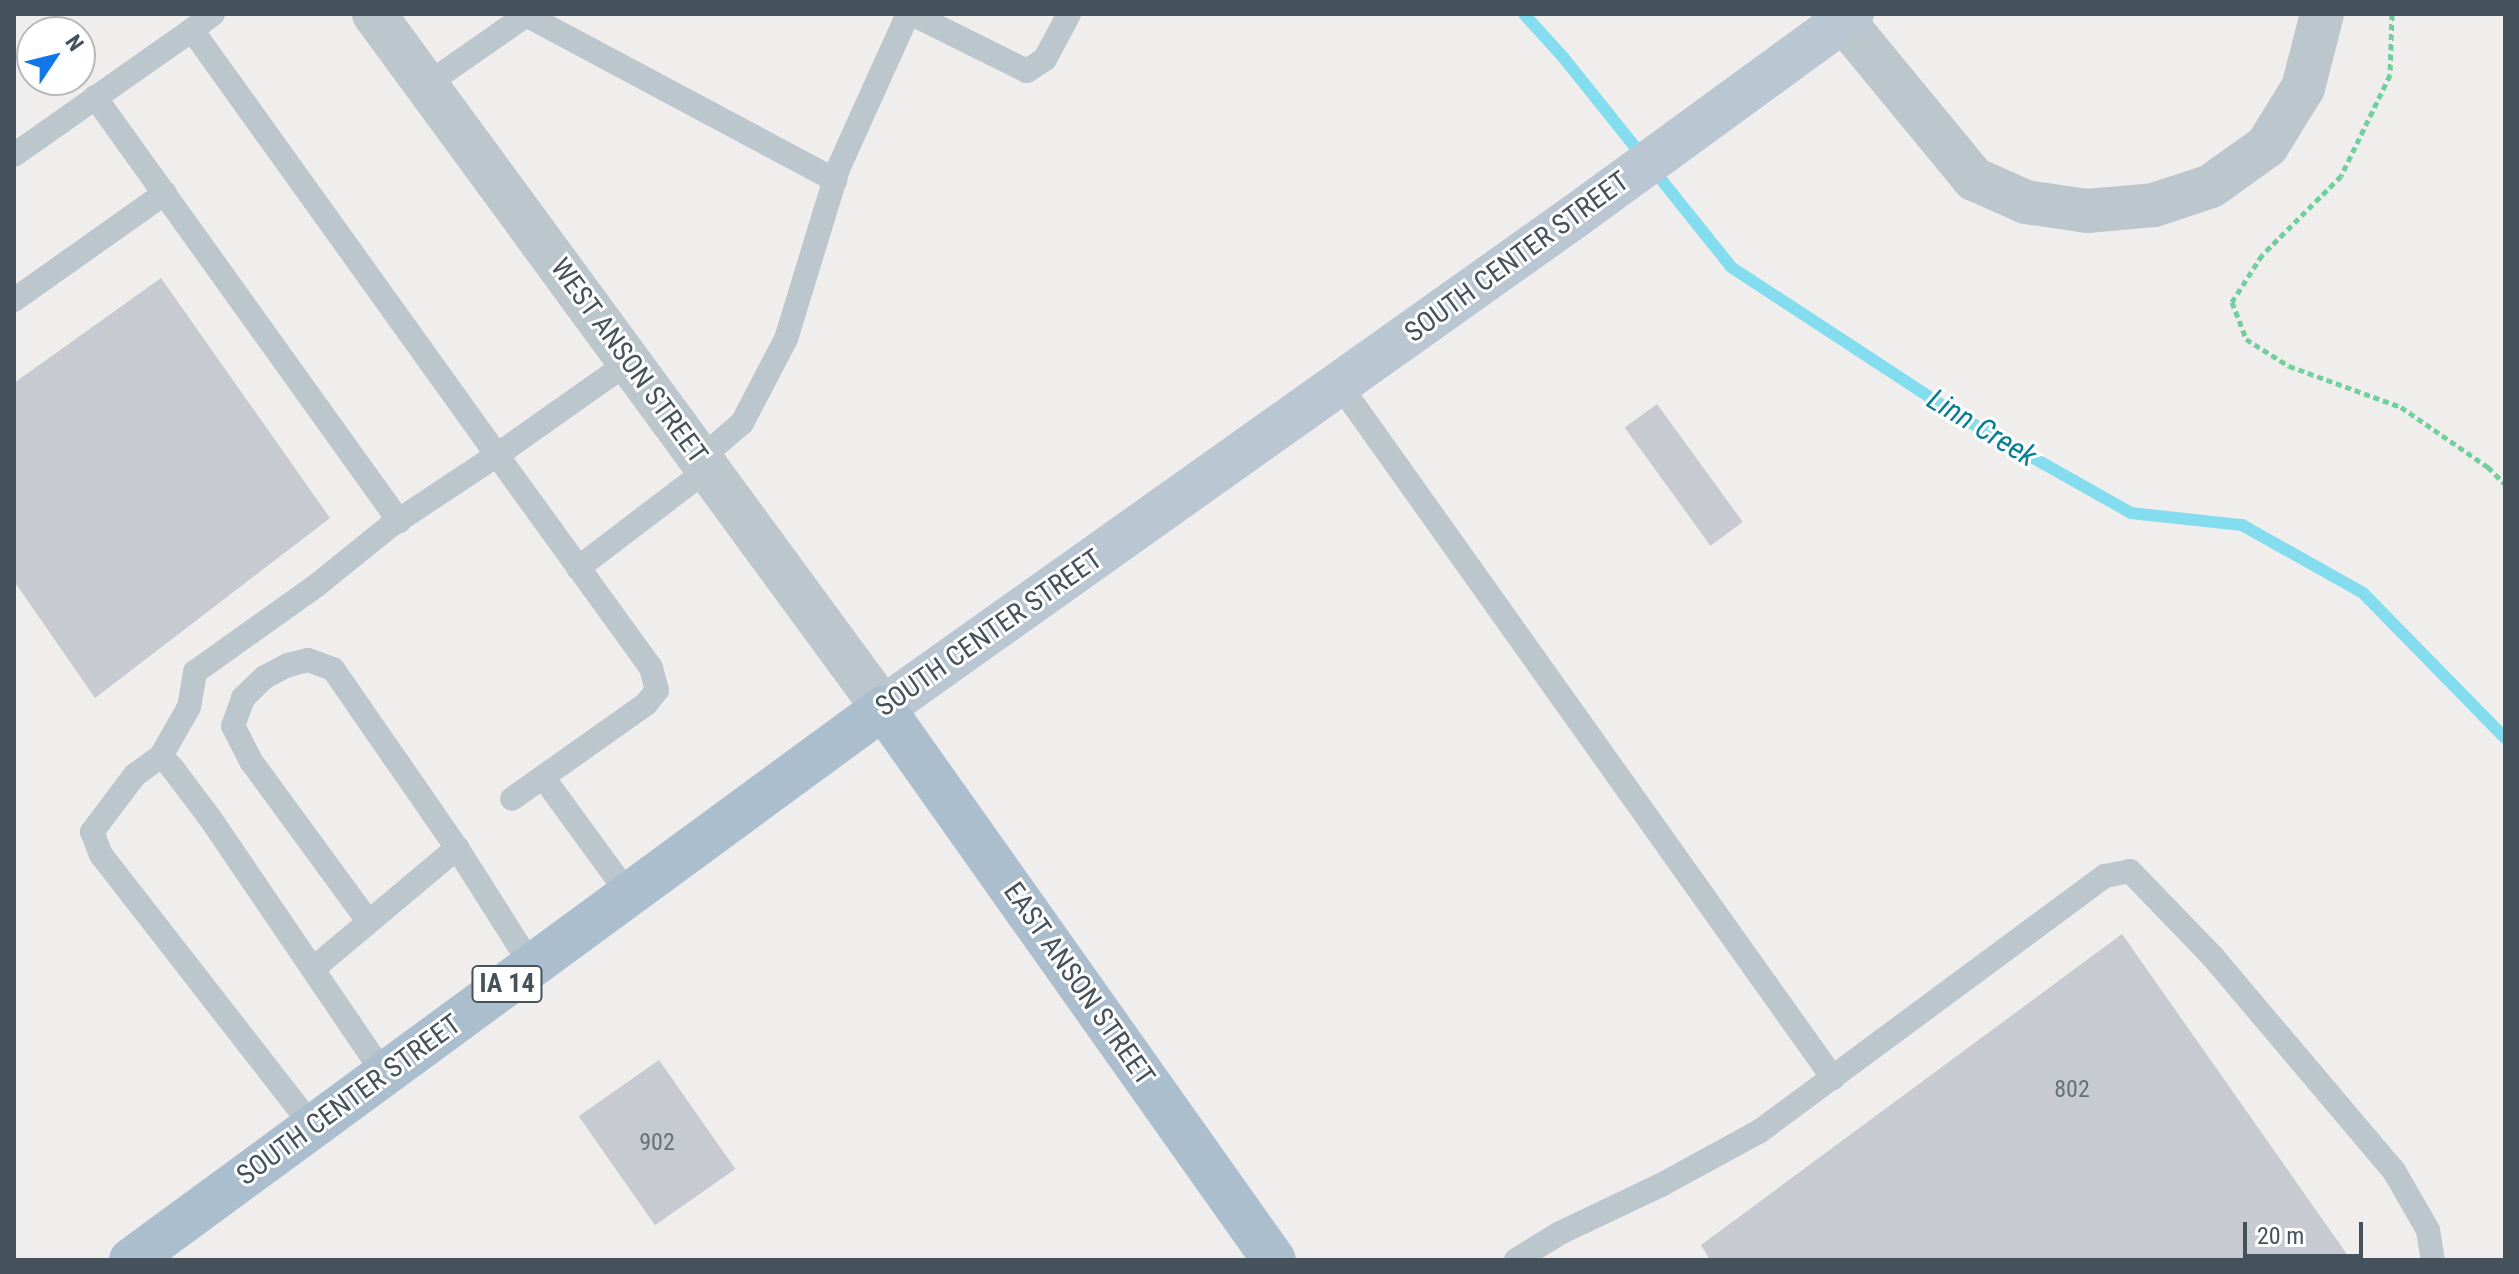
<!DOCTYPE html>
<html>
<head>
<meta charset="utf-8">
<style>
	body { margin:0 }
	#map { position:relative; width:2519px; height:1274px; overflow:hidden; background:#f0eded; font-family:"Roboto Condensed",sans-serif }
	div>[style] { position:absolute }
	.stream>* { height:12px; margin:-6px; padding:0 6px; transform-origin:6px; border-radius:6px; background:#84ddef }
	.building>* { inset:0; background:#c7cad0; transform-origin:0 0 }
	.path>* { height:5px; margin-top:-2.5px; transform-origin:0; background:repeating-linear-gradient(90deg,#70d09c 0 6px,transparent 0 10px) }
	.lane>* { height:24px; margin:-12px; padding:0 12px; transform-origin:12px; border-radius:12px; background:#bbc6cd }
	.street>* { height:44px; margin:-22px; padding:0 22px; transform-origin:22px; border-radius:22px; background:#bbc6cd }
	.secondary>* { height:44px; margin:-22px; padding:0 22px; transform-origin:22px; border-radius:22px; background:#bac7d2 }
	.primary>* { height:44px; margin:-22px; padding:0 22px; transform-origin:22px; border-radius:22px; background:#abbece }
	span { translate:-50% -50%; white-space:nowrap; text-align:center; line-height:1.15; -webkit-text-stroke:6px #fff; paint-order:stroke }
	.number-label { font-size:24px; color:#667078 }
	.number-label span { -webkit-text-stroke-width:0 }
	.shield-label span { padding:2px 6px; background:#fff; border:2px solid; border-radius:6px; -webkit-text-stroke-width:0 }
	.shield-label { font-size:26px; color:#45525b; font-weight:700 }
	.street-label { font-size:28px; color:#45525b }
	.water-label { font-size:30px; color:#087e96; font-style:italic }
	.frame { position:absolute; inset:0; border:16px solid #45525b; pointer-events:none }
	.north { position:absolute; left:16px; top:16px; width:80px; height:80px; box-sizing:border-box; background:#fff; border:2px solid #b5babd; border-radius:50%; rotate:55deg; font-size:22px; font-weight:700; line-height:32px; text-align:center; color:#45525b }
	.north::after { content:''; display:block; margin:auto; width:28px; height:36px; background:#1177e6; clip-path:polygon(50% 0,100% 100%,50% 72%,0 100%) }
	.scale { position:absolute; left:2243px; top:1222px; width:120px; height:36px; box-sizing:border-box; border:4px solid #45525b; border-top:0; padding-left:10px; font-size:24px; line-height:28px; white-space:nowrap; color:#45525b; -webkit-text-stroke:6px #fff; paint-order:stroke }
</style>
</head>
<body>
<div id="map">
	<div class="stream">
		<i style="left:1524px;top:14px;width:58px;rotate:47.8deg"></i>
		<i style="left:1563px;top:57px;width:269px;rotate:51.3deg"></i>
		<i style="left:1731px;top:267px;width:272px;rotate:33.2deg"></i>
		<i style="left:1959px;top:416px;width:197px;rotate:29.4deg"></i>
		<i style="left:2131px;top:513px;width:112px;rotate:6.2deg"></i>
		<i style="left:2242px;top:525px;width:139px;rotate:29.3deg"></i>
		<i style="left:2363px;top:593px;width:203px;rotate:45.6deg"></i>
	</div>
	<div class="building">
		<i style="clip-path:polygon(161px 278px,330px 518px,95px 698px,14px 581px,14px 383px)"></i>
		<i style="left:1657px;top:404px;width:146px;height:40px;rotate:54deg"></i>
		<i style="clip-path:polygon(2122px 934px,2351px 1260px,1710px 1260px,1701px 1245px)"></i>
		<i style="left:659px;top:1060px;width:133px;height:98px;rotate:55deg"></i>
	</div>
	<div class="path">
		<i style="left:2392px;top:14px;width:61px;rotate:91.9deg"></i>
		<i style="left:2390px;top:75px;width:112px;rotate:115.9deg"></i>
		<i style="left:2341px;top:176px;width:112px;rotate:135deg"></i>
		<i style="left:2262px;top:255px;width:56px;rotate:122.6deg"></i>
		<i style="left:2232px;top:302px;width:40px;rotate:69deg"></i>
		<i style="left:2246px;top:339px;width:51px;rotate:32.1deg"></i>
		<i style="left:2289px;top:366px;width:119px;rotate:20.1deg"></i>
		<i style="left:2401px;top:407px;width:106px;rotate:34.6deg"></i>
		<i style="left:2488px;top:467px;width:24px;rotate:45deg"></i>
	</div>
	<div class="lane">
		<i style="left:213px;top:14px;width:26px;rotate:143deg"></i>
		<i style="left:192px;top:30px;width:523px;rotate:54.33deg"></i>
		<i style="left:497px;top:455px;width:161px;rotate:-35.2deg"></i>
		<i style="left:524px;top:14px;width:353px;rotate:28.1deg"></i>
		<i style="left:912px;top:14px;width:128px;rotate:26.4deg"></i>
		<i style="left:1027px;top:71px;width:22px;rotate:-34deg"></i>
		<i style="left:1045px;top:59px;width:51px;rotate:-61.9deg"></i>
		<i style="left:426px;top:85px;width:121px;rotate:-34.9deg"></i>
		<i style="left:95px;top:97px;width:522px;rotate:54.36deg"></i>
		<i style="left:14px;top:155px;width:218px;rotate:-35.1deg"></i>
		<i style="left:14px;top:300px;width:185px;rotate:-35.3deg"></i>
		<i style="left:1339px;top:384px;width:852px;rotate:54.56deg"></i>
		<i style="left:700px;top:459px;width:55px;rotate:-40.6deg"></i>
		<i style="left:742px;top:423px;width:95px;rotate:-62.4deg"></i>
		<i style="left:786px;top:339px;width:178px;rotate:-73deg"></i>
		<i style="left:838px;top:169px;width:170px;rotate:-65.7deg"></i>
		<i style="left:578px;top:568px;width:163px;rotate:-37.3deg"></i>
		<i style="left:161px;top:756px;width:56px;rotate:-60.3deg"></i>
		<i style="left:189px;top:707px;width:36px;rotate:-80deg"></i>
		<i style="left:195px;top:672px;width:150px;rotate:-35.5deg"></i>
		<i style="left:317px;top:585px;width:94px;rotate:-38.9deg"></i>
		<i style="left:390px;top:526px;width:128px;rotate:-33.6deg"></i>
		<i style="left:497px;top:455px;width:263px;rotate:54.1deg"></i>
		<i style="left:651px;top:668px;width:23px;rotate:75deg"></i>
		<i style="left:657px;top:690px;width:18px;rotate:128deg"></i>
		<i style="left:646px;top:704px;width:164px;rotate:144.7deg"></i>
		<i style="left:543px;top:777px;width:146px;rotate:53.9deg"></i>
		<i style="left:368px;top:921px;width:198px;rotate:-126.2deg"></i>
		<i style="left:251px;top:761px;width:39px;rotate:-117deg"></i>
		<i style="left:233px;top:726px;width:30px;rotate:-70deg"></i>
		<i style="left:243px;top:698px;width:30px;rotate:-44deg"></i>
		<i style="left:265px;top:677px;width:26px;rotate:-28deg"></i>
		<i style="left:288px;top:665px;width:21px;rotate:-14deg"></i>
		<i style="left:308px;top:660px;width:27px;rotate:20deg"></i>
		<i style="left:333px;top:669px;width:218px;rotate:55.3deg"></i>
		<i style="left:314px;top:968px;width:187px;rotate:-40deg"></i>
		<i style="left:457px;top:848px;width:140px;rotate:57.6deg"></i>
		<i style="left:313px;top:1127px;width:345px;rotate:-127.9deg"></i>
		<i style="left:101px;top:855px;width:25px;rotate:-111deg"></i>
		<i style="left:92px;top:832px;width:71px;rotate:-53deg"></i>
		<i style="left:135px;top:775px;width:32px;rotate:-36deg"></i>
		<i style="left:161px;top:756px;width:18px;rotate:47deg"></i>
		<i style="left:173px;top:769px;width:61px;rotate:52.9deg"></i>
		<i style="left:210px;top:818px;width:310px;rotate:55.8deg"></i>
		<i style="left:1516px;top:1260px;width:52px;rotate:-31.5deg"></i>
		<i style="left:1560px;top:1233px;width:112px;rotate:-25.4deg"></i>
		<i style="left:1661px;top:1185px;width:113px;rotate:-28.6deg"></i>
		<i style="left:1760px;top:1131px;width:429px;rotate:-36.5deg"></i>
		<i style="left:2105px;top:876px;width:25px;rotate:-11deg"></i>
		<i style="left:2130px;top:871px;width:120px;rotate:46deg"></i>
		<i style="left:2213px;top:957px;width:280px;rotate:49.8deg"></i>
		<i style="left:2394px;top:1171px;width:68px;rotate:60deg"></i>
		<i style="left:2428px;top:1230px;width:30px;rotate:81deg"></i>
	</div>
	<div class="street">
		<i style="left:374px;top:14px;width:861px;rotate:53.74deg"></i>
		<i style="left:1838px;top:14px;width:214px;rotate:50.5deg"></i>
		<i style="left:1974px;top:179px;width:57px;rotate:23.9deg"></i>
		<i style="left:2026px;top:202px;width:62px;rotate:8.4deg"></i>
		<i style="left:2087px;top:211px;width:67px;rotate:-5.1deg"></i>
		<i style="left:2154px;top:205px;width:60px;rotate:-18.4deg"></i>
		<i style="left:2211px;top:186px;width:69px;rotate:-35.5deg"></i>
		<i style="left:2267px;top:146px;width:68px;rotate:-58.2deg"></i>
		<i style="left:2303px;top:88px;width:76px;rotate:-75.6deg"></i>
	</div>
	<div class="secondary">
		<i style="left:883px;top:708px;width:848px;rotate:-35.4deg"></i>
		<i style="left:1574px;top:217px;width:344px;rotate:-36.1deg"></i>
	</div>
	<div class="primary">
		<i style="left:131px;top:1260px;width:933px;rotate:-36.28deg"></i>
		<i style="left:883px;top:708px;width:676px;rotate:54.69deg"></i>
	</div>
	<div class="number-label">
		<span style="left:2072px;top:1090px">802</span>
		<span style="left:657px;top:1143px">902</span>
	</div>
	<div class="shield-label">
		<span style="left:507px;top:984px">IA 14</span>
	</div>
	<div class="street-label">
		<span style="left:1517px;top:257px;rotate:-36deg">SOUTH CENTER STREET</span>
		<span style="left:629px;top:361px;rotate:54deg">WEST ANSON STREET</span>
		<span style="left:989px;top:633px;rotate:-35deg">SOUTH CENTER STREET</span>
		<span style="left:1079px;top:984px;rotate:55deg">EAST ANSON STREET</span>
		<span style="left:349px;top:1100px;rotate:-36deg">SOUTH CENTER STREET</span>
	</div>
	<div class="water-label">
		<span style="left:1982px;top:428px;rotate:31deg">Linn Creek</span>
	</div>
	<div class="frame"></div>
	<div class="north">N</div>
	<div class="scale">20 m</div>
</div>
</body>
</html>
